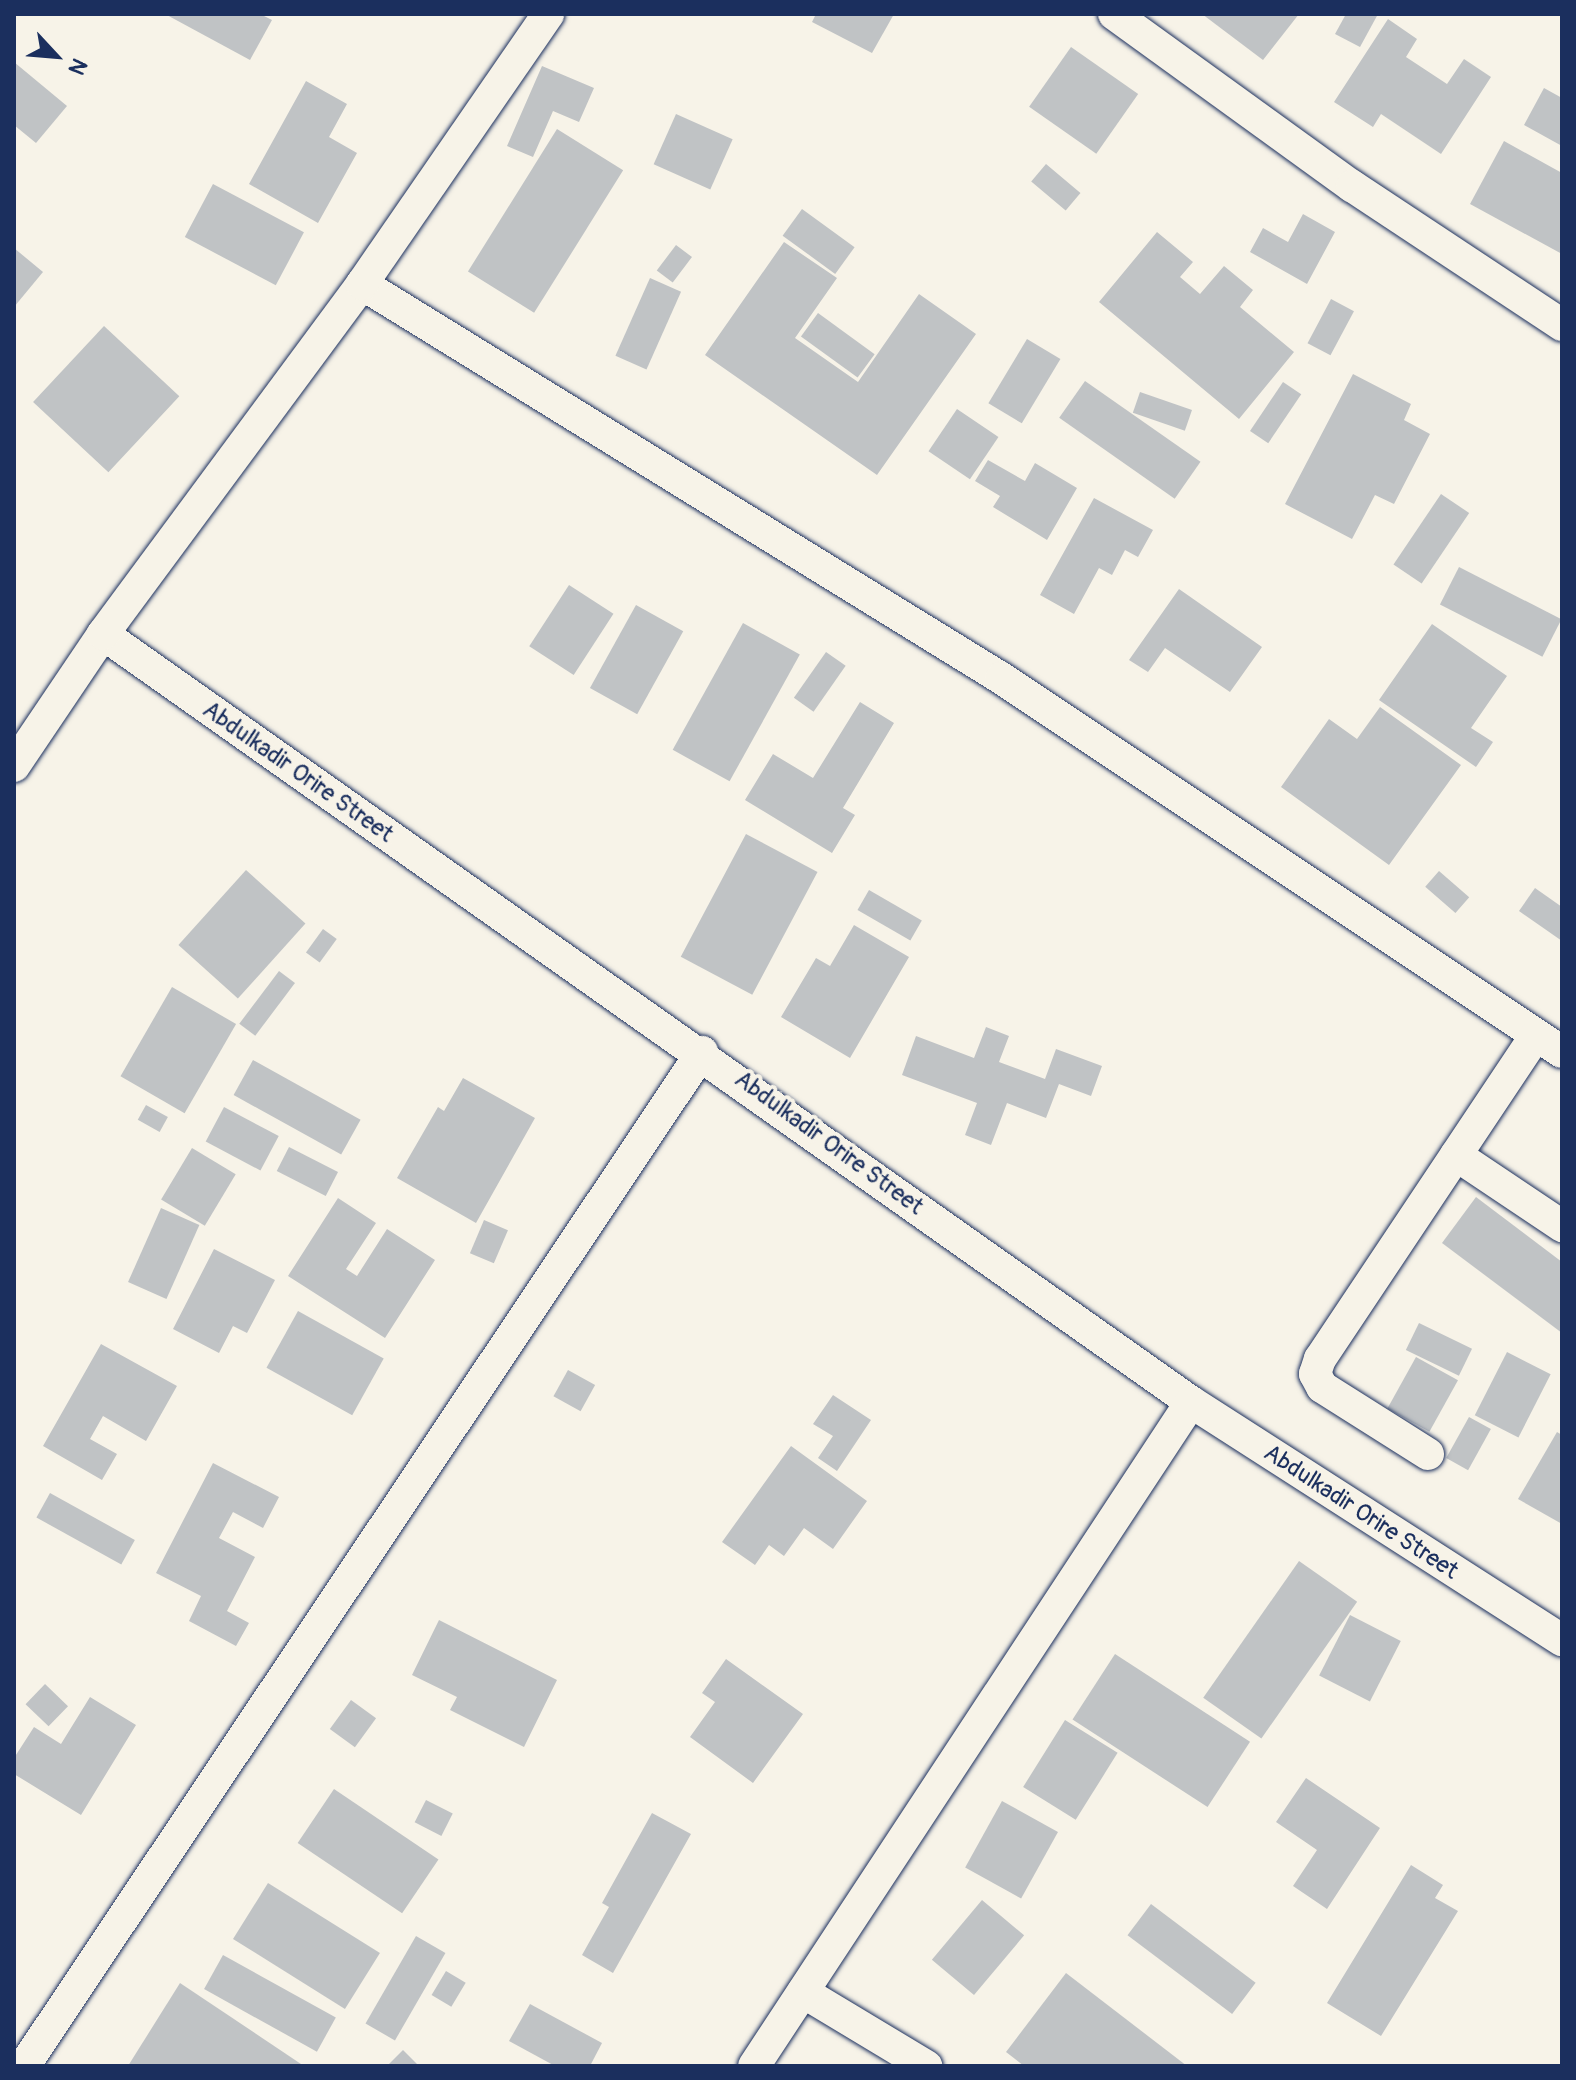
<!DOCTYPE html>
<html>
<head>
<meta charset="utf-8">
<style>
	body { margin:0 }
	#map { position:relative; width:1576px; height:2080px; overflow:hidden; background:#f7f3e8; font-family:Pangolin,sans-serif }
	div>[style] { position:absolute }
	.building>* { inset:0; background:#c0c3c5; transform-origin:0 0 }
	.roads { filter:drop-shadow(0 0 2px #1b2f5e) drop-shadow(0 0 2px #1b2f5e) }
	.minor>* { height:32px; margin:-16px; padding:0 16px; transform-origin:16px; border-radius:16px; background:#f7f3e8 }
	span { translate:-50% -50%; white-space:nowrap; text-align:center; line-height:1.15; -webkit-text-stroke:8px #f7f3e8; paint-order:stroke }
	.street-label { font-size:24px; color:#1b2f5e }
	.frame { position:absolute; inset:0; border:16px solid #1b2f5e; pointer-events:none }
	.north { position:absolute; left:16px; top:16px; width:80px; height:80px; -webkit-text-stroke:6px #f7f3e8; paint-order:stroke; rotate:116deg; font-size:22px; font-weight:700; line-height:32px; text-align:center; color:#1b2f5e }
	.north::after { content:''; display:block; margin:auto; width:28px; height:36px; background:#1b2f5e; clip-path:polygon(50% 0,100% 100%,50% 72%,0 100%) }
</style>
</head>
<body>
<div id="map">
	<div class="building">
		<i style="clip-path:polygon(165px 14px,260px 14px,272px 20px,250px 60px)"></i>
		<i style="clip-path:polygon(816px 14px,894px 14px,872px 53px,812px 22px)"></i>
		<i style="clip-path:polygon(1202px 14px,1299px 14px,1263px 60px)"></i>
		<i style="clip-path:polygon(1346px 14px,1378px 14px,1360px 47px,1335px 34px)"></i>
		<i style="clip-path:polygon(1388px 19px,1417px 39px,1406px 57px,1447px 84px,1464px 59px,1491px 77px,1441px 154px,1381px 114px,1373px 127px,1334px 102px)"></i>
		<i style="left:1071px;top:47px;width:82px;height:73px;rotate:35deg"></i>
		<i style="clip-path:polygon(14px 62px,67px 106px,36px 143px,14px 125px)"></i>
		<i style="clip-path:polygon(542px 66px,594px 88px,579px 122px,553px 111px,533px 157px,507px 146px)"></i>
		<i style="clip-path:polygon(306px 81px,347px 104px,329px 137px,357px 153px,318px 223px,249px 184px)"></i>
		<i style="clip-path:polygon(1544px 88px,1562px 98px,1562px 146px,1524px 125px)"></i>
		<i style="left:676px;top:114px;width:62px;height:55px;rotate:24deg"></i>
		<i style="left:557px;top:129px;width:78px;height:168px;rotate:32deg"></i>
		<i style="clip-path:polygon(1504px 141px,1562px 173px,1562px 254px,1470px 204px)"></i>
		<i style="left:1046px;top:164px;width:45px;height:23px;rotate:40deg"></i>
		<i style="left:213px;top:184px;width:103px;height:60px;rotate:28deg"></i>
		<i style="left:802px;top:209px;width:65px;height:33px;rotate:36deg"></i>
		<i style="clip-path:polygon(1303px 214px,1335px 232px,1307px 284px,1250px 252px,1263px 228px,1288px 242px)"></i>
		<i style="clip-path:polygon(1157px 232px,1193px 262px,1180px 277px,1200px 294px,1224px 266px,1253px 290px,1240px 307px,1294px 352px,1239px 419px,1099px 302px)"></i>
		<i style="clip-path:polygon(784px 242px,837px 278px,795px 338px,858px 382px,919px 294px,976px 334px,877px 475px,705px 355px)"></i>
		<i style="left:676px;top:245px;width:20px;height:32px;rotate:37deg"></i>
		<i style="clip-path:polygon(14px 248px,43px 272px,14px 307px)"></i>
		<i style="left:650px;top:278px;width:34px;height:85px;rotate:24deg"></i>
		<i style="left:1331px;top:299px;width:26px;height:50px;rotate:28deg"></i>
		<i style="left:818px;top:313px;width:70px;height:29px;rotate:36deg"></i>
		<i style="left:104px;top:326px;width:103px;height:104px;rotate:43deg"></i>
		<i style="left:1027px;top:339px;width:39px;height:75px;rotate:31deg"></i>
		<i style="clip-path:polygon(1353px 374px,1411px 404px,1404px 420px,1430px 434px,1394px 504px,1375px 495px,1352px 539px,1285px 504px)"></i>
		<i style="left:1085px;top:381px;width:141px;height:45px;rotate:35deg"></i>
		<i style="left:1283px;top:382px;width:22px;height:59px;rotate:34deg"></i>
		<i style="left:1140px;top:392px;width:55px;height:22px;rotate:19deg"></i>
		<i style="left:957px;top:409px;width:50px;height:51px;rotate:34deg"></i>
		<i style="clip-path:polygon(988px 460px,1025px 481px,1035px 463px,1077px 488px,1047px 540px,993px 507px,1000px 496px,975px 481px)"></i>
		<i style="left:1441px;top:494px;width:34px;height:85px;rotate:34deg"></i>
		<i style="clip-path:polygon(1094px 498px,1153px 530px,1138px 557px,1125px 550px,1112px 575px,1099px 568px,1074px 614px,1040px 595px)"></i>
		<i style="left:1459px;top:567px;width:115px;height:42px;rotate:27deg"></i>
		<i style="left:569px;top:585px;width:53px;height:73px;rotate:33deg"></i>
		<i style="clip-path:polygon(1179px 589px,1262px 647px,1230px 692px,1165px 648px,1148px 672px,1129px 660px)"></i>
		<i style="left:636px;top:605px;width:54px;height:95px;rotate:29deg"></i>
		<i style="left:743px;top:623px;width:65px;height:145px;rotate:29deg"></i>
		<i style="clip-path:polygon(1432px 624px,1507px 676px,1471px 728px,1493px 742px,1476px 767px,1379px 700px)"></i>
		<i style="left:826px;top:652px;width:24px;height:56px;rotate:35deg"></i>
		<i style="clip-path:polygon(860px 702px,894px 723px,843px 808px,855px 815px,832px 853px,745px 800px,773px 754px,813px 778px)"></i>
		<i style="clip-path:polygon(1380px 707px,1461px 765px,1389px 865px,1281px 787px,1329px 719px,1357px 739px)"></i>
		<i style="left:746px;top:834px;width:81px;height:139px;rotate:28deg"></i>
		<i style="left:246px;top:870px;width:80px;height:101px;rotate:42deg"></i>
		<i style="left:1439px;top:871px;width:40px;height:21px;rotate:41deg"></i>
		<i style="clip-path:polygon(1535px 888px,1562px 907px,1562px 941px,1519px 911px)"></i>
		<i style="left:869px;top:890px;width:61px;height:23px;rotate:30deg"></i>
		<i style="clip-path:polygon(854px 925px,909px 957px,850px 1058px,781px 1017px,816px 958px,830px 966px)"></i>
		<i style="left:323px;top:929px;width:17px;height:29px;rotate:36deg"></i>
		<i style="left:279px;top:971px;width:20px;height:66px;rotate:37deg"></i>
		<i style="left:172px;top:987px;width:74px;height:103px;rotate:30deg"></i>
		<i style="clip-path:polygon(986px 1027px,1009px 1036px,999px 1062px,1045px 1079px,1056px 1049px,1102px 1066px,1091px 1096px,1059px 1084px,1046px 1118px,1007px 1103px,991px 1145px,965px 1135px,977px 1103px,902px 1075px,916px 1036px,974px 1058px)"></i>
		<i style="left:253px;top:1060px;width:123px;height:40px;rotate:29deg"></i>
		<i style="clip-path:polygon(463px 1078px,535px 1118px,476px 1223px,397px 1178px,438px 1107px,444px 1111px)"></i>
		<i style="left:146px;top:1105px;width:25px;height:17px;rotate:29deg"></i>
		<i style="left:224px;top:1107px;width:62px;height:39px;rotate:28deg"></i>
		<i style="left:289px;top:1147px;width:55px;height:27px;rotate:27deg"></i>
		<i style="left:192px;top:1148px;width:51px;height:60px;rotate:31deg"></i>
		<i style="clip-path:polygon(1476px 1197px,1562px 1262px,1562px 1333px,1442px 1243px)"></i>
		<i style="clip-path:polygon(338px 1198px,376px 1223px,346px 1269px,357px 1276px,387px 1229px,435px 1260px,385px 1338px,288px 1276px)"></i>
		<i style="left:161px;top:1208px;width:42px;height:81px;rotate:24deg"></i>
		<i style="left:484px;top:1220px;width:26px;height:36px;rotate:23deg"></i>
		<i style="clip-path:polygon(214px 1249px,275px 1280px,247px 1333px,233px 1326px,219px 1353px,173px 1329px)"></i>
		<i style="left:298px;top:1311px;width:98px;height:65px;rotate:29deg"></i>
		<i style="left:1419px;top:1323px;width:59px;height:30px;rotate:26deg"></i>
		<i style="clip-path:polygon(101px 1344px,177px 1386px,146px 1441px,103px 1416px,90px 1439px,117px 1454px,102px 1480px,43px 1446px)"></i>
		<i style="left:1507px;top:1352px;width:49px;height:71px;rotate:27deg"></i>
		<i style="left:1416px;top:1357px;width:48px;height:59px;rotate:29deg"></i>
		<i style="left:568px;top:1370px;width:31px;height:30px;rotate:29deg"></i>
		<i style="clip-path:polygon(833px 1395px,871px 1420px,837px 1471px,818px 1458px,833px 1436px,813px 1424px)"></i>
		<i style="left:1469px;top:1417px;width:25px;height:47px;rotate:29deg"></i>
		<i style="clip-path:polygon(1557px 1432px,1562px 1435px,1562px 1524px,1518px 1499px)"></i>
		<i style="clip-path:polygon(791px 1446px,867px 1501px,833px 1549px,804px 1528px,784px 1556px,769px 1545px,755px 1565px,722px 1542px)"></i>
		<i style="clip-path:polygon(213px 1463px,279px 1497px,263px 1528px,233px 1512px,219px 1538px,255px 1557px,227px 1611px,249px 1623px,236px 1646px,189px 1621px,201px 1596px,156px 1573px)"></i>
		<i style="left:50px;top:1493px;width:97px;height:28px;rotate:29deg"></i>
		<i style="left:1299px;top:1561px;width:71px;height:167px;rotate:35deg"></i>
		<i style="left:1350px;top:1615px;width:57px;height:68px;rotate:27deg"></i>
		<i style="clip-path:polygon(439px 1620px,557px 1680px,524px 1747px,450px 1710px,457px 1697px,412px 1675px)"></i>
		<i style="left:1115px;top:1654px;width:161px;height:78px;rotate:33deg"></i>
		<i style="clip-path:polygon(726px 1659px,803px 1714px,753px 1783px,690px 1737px,715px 1702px,702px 1693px)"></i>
		<i style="left:45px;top:1684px;width:32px;height:28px;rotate:44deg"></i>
		<i style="clip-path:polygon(90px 1697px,136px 1725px,81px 1815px,14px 1774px,14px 1758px,34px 1727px,61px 1744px)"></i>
		<i style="left:351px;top:1700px;width:31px;height:36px;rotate:36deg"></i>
		<i style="left:1065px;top:1720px;width:62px;height:79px;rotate:32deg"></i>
		<i style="clip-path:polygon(1306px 1778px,1380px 1828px,1327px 1909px,1293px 1886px,1317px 1850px,1276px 1822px)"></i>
		<i style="left:334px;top:1789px;width:126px;height:65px;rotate:34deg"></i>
		<i style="left:426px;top:1800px;width:30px;height:25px;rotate:27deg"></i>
		<i style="left:1002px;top:1801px;width:64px;height:76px;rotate:29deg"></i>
		<i style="clip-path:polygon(652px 1813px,691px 1834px,613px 1973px,582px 1955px,609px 1907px,602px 1903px)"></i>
		<i style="clip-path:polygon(1411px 1865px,1443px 1885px,1435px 1898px,1458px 1911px,1381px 2036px,1327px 2003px)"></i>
		<i style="left:268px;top:1883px;width:132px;height:66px;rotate:32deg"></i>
		<i style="left:982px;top:1900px;width:55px;height:78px;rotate:40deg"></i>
		<i style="left:1151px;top:1904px;width:131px;height:39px;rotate:37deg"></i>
		<i style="left:416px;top:1936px;width:34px;height:101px;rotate:30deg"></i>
		<i style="left:223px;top:1955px;width:129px;height:39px;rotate:29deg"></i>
		<i style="left:446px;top:1971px;width:23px;height:28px;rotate:31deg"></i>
		<i style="clip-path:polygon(1066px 1973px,1187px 2066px,1024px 2066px,1006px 2052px)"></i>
		<i style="clip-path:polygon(180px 1983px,304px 2066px,128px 2066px)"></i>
		<i style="clip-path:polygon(530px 2004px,602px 2043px,590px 2066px,555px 2066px,509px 2041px)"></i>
		<i style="clip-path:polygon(403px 2050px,419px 2066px,387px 2066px)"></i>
	</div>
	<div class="roads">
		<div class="minor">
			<i style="left:1114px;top:14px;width:294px;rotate:35.9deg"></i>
			<i style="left:1352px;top:186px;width:252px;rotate:33.5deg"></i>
			<i style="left:362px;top:284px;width:751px;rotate:31.66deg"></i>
			<i style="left:1001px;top:678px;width:674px;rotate:33.69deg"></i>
			<i style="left:103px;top:634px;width:1332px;rotate:35.22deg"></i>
			<i style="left:1191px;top:1402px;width:441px;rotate:32.7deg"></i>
			<i style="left:14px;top:766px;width:159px;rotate:-56deg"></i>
			<i style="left:103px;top:634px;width:435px;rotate:-53.5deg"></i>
			<i style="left:362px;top:284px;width:328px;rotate:-55.4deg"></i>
			<i style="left:1456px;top:1155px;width:128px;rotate:33.8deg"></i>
			<i style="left:1428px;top:1454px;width:125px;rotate:-147.7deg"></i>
			<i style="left:1322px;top:1387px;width:15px;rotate:-118deg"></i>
			<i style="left:1315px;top:1374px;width:16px;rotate:-72deg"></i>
			<i style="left:1320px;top:1359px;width:389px;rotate:-56.3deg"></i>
			<i style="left:803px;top:1992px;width:144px;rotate:31deg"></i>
			<i style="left:24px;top:2066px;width:1220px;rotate:-56.23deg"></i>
			<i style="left:754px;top:2066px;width:795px;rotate:-56.65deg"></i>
		</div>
	</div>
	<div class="street-label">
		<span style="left:298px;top:772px;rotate:35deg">Abdulkadir Orire Street</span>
		<span style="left:829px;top:1143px;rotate:36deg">Abdulkadir Orire Street</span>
		<span style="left:1361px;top:1512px;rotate:33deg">Abdulkadir Orire Street</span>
	</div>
	<div class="frame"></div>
	<div class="north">N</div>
</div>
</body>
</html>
